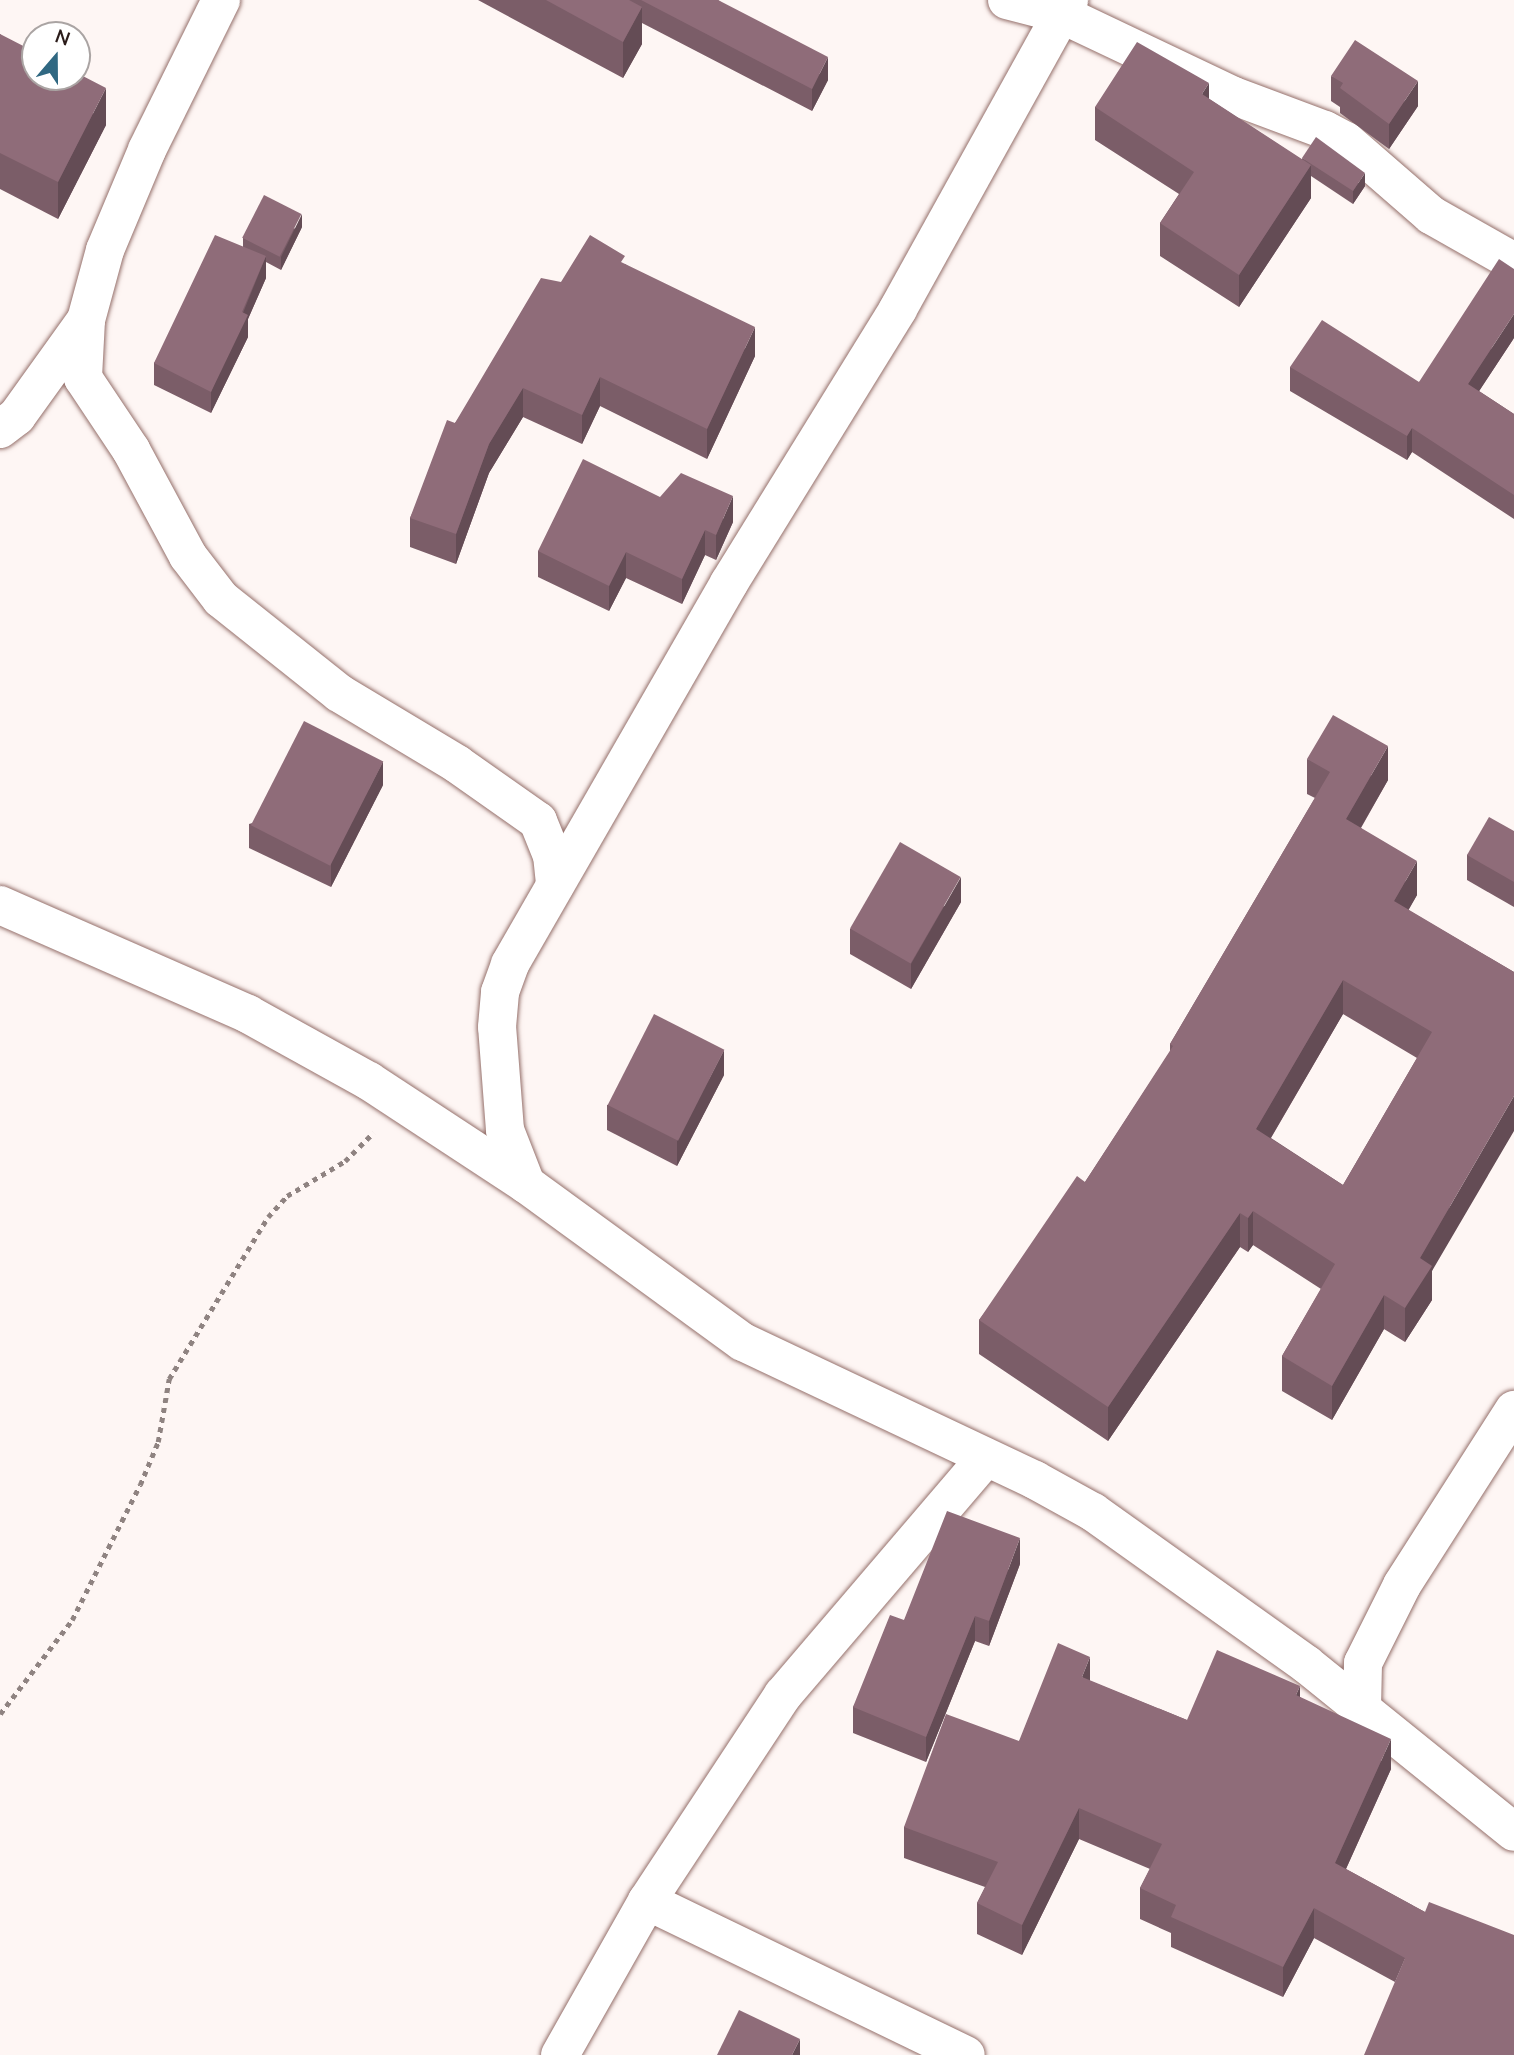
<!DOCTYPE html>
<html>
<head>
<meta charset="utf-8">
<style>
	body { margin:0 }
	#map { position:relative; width:1514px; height:2055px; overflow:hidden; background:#fef6f4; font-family:"Nunito Sans",sans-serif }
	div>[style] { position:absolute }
	.path>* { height:4.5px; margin-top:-2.25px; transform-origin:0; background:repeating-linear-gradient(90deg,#8f8381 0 5px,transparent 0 10px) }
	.roads { filter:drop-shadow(0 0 2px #95706b) drop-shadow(0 0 2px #95706b) }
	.street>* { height:38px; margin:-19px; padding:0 19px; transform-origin:19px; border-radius:19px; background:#fff }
	.wall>* { inset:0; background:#7b5d68 }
	.shaded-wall>* { inset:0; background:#644c55 }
	.building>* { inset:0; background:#8f6c79; transform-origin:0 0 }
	span { translate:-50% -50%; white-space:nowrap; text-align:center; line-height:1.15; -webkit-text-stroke:7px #fff; paint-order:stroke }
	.north { position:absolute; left:21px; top:21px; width:70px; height:70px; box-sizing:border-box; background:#fff; border:2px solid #aaa4a3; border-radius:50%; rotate:20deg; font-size:19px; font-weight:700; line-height:28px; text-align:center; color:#2b1c1a }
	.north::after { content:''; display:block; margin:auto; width:24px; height:32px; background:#306882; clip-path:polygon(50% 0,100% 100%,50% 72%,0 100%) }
</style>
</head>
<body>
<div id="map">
	<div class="path">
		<i style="left:0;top:1714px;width:118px;rotate:-52.5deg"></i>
		<i style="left:72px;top:1620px;width:151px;rotate:-63.3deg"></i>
		<i style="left:140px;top:1485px;width:47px;rotate:-67.3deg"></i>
		<i style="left:158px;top:1442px;width:64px;rotate:-80.1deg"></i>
		<i style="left:169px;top:1379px;width:190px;rotate:-58.6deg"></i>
		<i style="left:268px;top:1217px;width:28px;rotate:-48deg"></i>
		<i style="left:287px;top:1196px;width:68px;rotate:-31.1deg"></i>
		<i style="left:345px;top:1161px;width:40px;rotate:-45deg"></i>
	</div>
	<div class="roads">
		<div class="street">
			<i style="left:221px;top:0;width:167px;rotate:116.3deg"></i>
			<i style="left:147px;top:150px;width:108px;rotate:112.8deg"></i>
			<i style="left:105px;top:250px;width:73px;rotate:105.2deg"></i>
			<i style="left:86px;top:320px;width:58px;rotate:93deg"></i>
			<i style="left:83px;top:378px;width:87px;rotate:56.3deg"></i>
			<i style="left:131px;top:450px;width:120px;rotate:61.7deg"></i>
			<i style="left:188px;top:556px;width:54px;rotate:52.5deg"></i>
			<i style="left:221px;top:599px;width:151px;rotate:38.5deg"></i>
			<i style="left:339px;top:693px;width:138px;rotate:31deg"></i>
			<i style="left:457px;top:764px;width:99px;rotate:35.1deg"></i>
			<i style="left:538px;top:821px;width:37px;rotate:68deg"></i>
			<i style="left:552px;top:855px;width:30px;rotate:84deg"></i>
			<i style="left:1007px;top:0;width:56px;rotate:14.5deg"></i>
			<i style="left:1061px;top:14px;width:191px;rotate:25.4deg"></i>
			<i style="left:1234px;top:96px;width:97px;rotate:20.5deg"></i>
			<i style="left:1325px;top:130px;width:24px;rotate:28deg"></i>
			<i style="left:1346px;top:141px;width:113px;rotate:41deg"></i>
			<i style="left:1431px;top:215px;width:95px;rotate:29.5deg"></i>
			<i style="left:0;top:429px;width:21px;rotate:-37deg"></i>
			<i style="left:17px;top:416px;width:118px;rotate:-54.3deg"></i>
			<i style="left:0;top:905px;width:271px;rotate:23.7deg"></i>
			<i style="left:248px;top:1014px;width:138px;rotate:29deg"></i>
			<i style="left:369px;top:1081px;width:188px;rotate:33.3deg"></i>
			<i style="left:526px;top:1184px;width:268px;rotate:36.1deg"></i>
			<i style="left:743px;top:1342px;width:323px;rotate:25.3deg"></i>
			<i style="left:1035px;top:1480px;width:66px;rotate:28.9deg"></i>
			<i style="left:1093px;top:1512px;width:262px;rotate:35.5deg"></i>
			<i style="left:1306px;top:1664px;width:267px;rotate:38.9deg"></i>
			<i style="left:526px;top:1184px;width:58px;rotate:-111.3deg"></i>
			<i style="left:505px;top:1130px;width:103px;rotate:-94.4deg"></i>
			<i style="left:497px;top:1027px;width:35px;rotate:-85deg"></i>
			<i style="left:500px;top:992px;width:30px;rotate:-70deg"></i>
			<i style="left:510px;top:964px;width:439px;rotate:-60.1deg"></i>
			<i style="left:729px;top:583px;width:322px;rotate:-58.3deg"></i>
			<i style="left:898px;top:309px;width:353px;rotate:-61deg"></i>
			<i style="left:1362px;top:1708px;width:45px;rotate:-88.7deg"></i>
			<i style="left:1363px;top:1663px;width:87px;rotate:-63.4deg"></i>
			<i style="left:1402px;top:1585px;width:208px;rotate:-57.4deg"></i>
			<i style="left:647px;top:1901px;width:354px;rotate:25.8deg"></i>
			<i style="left:560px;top:2055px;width:177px;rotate:-60.5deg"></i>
			<i style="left:647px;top:1901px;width:247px;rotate:-56.6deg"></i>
			<i style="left:783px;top:1695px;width:309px;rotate:-49.5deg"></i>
		</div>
	</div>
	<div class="wall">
		<i style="clip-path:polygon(478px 0,718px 0,828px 80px,812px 111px,642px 23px,642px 44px,623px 78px)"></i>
		<i style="clip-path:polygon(0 34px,106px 125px,58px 219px,0 189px)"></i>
		<i style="clip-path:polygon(1331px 76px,1418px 106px,1389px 149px,1340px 113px,1340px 107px,1331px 101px)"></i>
		<i style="clip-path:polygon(1209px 99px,1302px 160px,1302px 158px,1365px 186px,1353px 204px,1311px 176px,1311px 198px,1239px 307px,1160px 256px,1160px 223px,1179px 194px,1095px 140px,1095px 107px)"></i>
		<i style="clip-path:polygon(302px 227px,281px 270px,266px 262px,266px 278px,248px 319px,248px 337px,211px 413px,154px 385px,154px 363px,243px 247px,243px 238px)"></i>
		<i style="clip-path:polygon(625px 264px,755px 356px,707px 459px,600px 406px,582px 444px,523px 417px,489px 473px,456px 564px,410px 547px,410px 518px,455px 423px,561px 282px)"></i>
		<i style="clip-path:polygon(1514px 338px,1479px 391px,1514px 414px,1514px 519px,1412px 452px,1407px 460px,1290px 391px,1290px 367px,1419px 382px)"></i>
		<i style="clip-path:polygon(660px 497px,733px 522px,716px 560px,705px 555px,682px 604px,626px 578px,609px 611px,538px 577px,538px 551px)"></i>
		<i style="clip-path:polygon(evenodd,1307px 759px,1388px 780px,1361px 828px,1417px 895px,1408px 910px,1514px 972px,1432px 1271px,1432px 1300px,1405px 1342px,1384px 1329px,1332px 1420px,1282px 1391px,1282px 1356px,1321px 1289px,1253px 1245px,1248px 1252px,1240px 1247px,1108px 1441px,979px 1354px,979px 1320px,1085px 1182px,1170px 1052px,1170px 1044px,1315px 798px,1307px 794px,1307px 759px,1343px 1014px,1417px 1058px,1343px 1185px,1271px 1138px,1343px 1014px)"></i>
		<i style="clip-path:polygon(383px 785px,331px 887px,249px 848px,249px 824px)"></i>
		<i style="clip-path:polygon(1514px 831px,1514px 907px,1467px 880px,1467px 855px)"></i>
		<i style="clip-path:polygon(961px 902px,911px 989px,850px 954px,850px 929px)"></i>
		<i style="clip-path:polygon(724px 1075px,677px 1166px,607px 1130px,607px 1105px)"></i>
		<i style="clip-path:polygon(1020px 1564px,989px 1646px,975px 1641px,926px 1762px,853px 1733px,853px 1707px,904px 1620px)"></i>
		<i style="clip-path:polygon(1090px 1681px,1187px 1720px,1300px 1697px,1391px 1769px,1346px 1869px,1425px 1912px,1395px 1982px,1314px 1938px,1283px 1997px,1171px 1947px,1171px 1933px,1140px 1919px,1140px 1888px,1150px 1869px,1079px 1839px,1022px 1955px,977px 1934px,977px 1903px,985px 1887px,904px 1858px,904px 1827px,1019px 1741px)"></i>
	</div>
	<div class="shaded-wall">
		<i style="clip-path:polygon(642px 7px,642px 44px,623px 78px,623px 42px)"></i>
		<i style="clip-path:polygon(828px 57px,828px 80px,812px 111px,812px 89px)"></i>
		<i style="clip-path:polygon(1418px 81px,1418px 106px,1389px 149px,1389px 124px)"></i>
		<i style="clip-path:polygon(1209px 83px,1209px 116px,1202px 94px)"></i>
		<i style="clip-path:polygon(106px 88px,106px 125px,58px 219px,58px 182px)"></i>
		<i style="clip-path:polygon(1311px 165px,1311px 198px,1239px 307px,1239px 275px)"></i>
		<i style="clip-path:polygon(1365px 173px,1365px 186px,1353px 204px,1353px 191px)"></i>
		<i style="clip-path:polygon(302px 214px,302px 227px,281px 270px,281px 257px)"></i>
		<i style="clip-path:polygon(266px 256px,266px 278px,248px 319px,248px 337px,211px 413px,211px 392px)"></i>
		<i style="clip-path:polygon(1514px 314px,1514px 338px,1468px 408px,1468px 384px)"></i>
		<i style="clip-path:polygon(755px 327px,755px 356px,707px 459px,707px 429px)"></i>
		<i style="clip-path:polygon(600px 377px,600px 406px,582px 444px,582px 415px)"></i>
		<i style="clip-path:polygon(523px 388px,523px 417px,489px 473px,456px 564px,456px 534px,489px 444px)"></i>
		<i style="clip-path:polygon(1412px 428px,1412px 452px,1407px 460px,1407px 436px)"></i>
		<i style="clip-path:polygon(733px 496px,733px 522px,716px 560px,716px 535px)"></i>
		<i style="clip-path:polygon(705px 530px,705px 555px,682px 604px,682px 579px)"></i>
		<i style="clip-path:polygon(626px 552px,626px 578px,609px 611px,609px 586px)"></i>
		<i style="clip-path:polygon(1388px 746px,1388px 780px,1346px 853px,1346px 819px)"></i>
		<i style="clip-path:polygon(383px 761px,383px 785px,331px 887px,331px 863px)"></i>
		<i style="clip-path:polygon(1417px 861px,1417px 895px,1394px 936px,1394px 901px)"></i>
		<i style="clip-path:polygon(961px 877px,961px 902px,911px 989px,911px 964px)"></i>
		<i style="clip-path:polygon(1343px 980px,1343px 1014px,1256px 1163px,1256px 1129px)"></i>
		<i style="clip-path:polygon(724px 1050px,724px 1075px,677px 1166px,677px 1141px)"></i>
		<i style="clip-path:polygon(1514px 1096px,1514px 1131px,1432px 1271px,1432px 1300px,1405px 1342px,1405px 1308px,1420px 1258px)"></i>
		<i style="clip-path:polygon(1253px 1211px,1253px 1245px,1248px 1252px,1248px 1218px)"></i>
		<i style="clip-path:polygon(1240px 1213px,1240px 1247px,1108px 1441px,1108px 1407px)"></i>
		<i style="clip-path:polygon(1384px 1295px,1384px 1329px,1332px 1420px,1332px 1386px)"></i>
		<i style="clip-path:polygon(1020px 1538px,1020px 1564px,989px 1646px,989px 1621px)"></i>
		<i style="clip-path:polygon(975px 1616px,975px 1641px,926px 1762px,926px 1737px)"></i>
		<i style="clip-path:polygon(1090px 1657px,1090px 1687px,1082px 1677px)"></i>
		<i style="clip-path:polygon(1300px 1686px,1300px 1717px,1296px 1695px)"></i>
		<i style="clip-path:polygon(1391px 1739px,1391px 1769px,1335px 1893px,1335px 1863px)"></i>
		<i style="clip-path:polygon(1079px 1808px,1079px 1839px,1022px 1955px,1022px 1925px)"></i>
		<i style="clip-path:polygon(1314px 1908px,1314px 1938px,1283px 1997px,1283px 1967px)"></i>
		<i style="clip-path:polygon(800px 2039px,800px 2055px,792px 2055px)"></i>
	</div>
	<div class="building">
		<i style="clip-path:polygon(546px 0,629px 0,642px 7px,623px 42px)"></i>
		<i style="clip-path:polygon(641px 0,718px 0,828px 57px,812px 89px)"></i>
		<i style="clip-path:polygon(0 34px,35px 52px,35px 77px,77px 77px,77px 73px,106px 88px,58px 182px,0 153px)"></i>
		<i style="clip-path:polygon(1355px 40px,1418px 81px,1389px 124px,1340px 88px,1343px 83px,1331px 76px)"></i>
		<i style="clip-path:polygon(1137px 42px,1209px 83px,1202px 94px,1311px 165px,1239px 275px,1160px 223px,1194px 172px,1095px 107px)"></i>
		<i style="clip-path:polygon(1316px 137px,1365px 173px,1353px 191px,1302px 158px)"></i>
		<i style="left:264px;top:195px;width:42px;height:48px;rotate:27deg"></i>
		<i style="clip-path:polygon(215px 235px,266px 256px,242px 312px,248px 315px,211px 392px,154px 363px)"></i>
		<i style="clip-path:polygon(590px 235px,625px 256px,621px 262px,755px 327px,707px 429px,600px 377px,582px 415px,523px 388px,489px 444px,456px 534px,410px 518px,447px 420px,455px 423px,541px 278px,561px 282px)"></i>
		<i style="clip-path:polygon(1499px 259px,1514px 269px,1514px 314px,1468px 384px,1514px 414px,1514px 495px,1412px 428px,1407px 436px,1290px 367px,1322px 320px,1419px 382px)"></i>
		<i style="clip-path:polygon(583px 459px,660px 497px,681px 473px,733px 496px,716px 535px,705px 530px,682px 579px,626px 552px,609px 586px,538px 551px)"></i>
		<i style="clip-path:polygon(evenodd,1333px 715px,1388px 746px,1346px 819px,1417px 861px,1394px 901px,1514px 972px,1514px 1096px,1420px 1258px,1432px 1266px,1405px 1308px,1384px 1295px,1332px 1386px,1282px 1356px,1335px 1264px,1253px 1211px,1248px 1218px,1240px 1213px,1108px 1407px,979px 1320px,1077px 1176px,1085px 1182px,1173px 1046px,1170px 1044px,1330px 772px,1307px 759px,1333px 715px,1343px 980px,1432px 1032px,1343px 1185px,1256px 1129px,1343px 980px)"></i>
		<i style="left:304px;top:721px;width:89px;height:117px;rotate:27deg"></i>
		<i style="clip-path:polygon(1489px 817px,1514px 831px,1514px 882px,1467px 855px)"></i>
		<i style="left:900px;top:842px;width:70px;height:100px;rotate:30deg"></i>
		<i style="left:654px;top:1014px;width:79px;height:102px;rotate:27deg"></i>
		<i style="clip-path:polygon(947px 1511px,1020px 1538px,989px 1621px,975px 1616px,926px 1737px,853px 1707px,890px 1615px,904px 1620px)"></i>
		<i style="clip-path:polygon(1058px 1643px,1090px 1657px,1082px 1677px,1187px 1720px,1217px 1650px,1300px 1686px,1296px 1695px,1391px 1739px,1335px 1863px,1425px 1912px,1429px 1902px,1514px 1935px,1514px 2055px,1364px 2055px,1405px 1958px,1314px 1908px,1283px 1967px,1171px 1917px,1176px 1905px,1140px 1888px,1162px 1844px,1079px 1808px,1022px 1925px,977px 1903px,998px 1862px,904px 1827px,946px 1714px,1019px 1741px)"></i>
		<i style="clip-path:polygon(739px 2010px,800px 2039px,792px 2055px,717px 2055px)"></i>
	</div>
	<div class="north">N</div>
</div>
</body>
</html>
